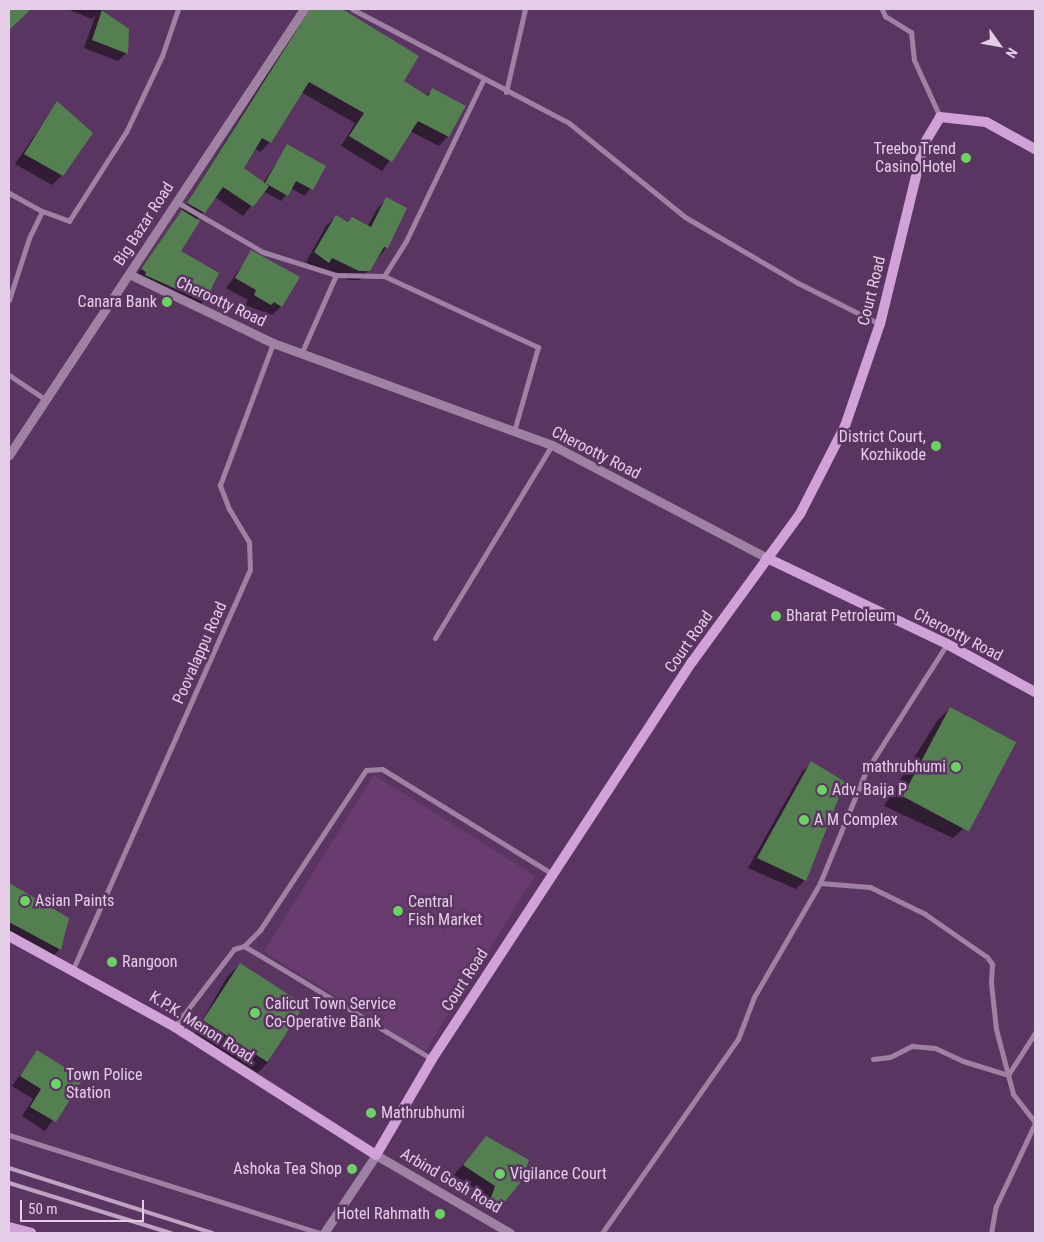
<!DOCTYPE html>
<html>
<head>
<meta charset="utf-8">
<style>
	body { margin:0 }
	#map { position:relative; width:1044px; height:1242px; overflow:hidden; background:#5b3561; font-family:"Roboto Condensed",sans-serif }
	div>[style] { position:absolute }
	.built>* { inset:0; background:#683c6e; transform-origin:0 0 }
	.shadow>* { inset:0; background:#0007 }
	.building>* { inset:0; background:#548051; transform-origin:0 0 }
	.minor>* { height:5px; margin:-2.5px; padding:0 2.5px; transform-origin:2.5px; border-radius:2.5px; background:#9f82a3 }
	.tertiary>* { height:9px; margin:-4.5px; padding:0 4.5px; transform-origin:4.5px; border-radius:4.5px; background:#9f82a3 }
	.secondary>* { height:10px; margin:-5px; padding:0 5px; transform-origin:5px; border-radius:5px; background:#d0a2d7 }
	.rail>* { height:4px; margin:-2px; padding:0 2px; transform-origin:2px; border-radius:2px; background:#bea3c2 }
	.dots>* { width:14px; height:14px; translate:-50% -50%; box-sizing:border-box; border:2px solid #5b3561; border-radius:50% }
	span { translate:-50% -50%; white-space:nowrap; text-align:center; line-height:1.15; -webkit-text-stroke:5px #5b3561; paint-order:stroke }
	.poi-label { font-size:16px; color:#e4cde7 }
	.right { translate:-100% -50%; text-align:right }
	.left { translate:0 -50%; text-align:left }
	.street-label { font-size:16px; color:#e4cde7 }
	.frame { position:absolute; inset:0; border:10px solid #e4cde7; pointer-events:none }
	.north { position:absolute; left:974px; top:20px; width:50px; height:50px; -webkit-text-stroke:4px #5b3561; paint-order:stroke; rotate:122deg; font-size:14px; font-weight:700; line-height:20px; text-align:center; color:#e4cde7 }
	.north::after { content:''; display:block; margin:auto; width:18px; height:22px; background:#e4cde7; clip-path:polygon(50% 0,100% 100%,50% 72%,0 100%) }
	.scale { position:absolute; left:20px; top:1200px; width:124px; height:22px; box-sizing:border-box; border:2px solid #e4cde7; border-top:0; padding-left:6px; font-size:15px; line-height:18px; white-space:nowrap; color:#e4cde7; -webkit-text-stroke:4px #5b3561; paint-order:stroke }
</style>
</head>
<body>
<div id="map">
	<div class="built">
		<i style="left:374px;top:775px;width:190px;height:208px;rotate:32deg"></i>
	</div>
	<div class="shadow">
		<i style="clip-path:polygon(67px 9px,102px 9px,128px 29px,126px 53px,118px 61px,84px 48px,96px 14px,92px 19px)"></i>
		<i style="clip-path:polygon(308px 9px,340px 9px,417px 56px,402px 82px,425px 96px,432px 90px,448px 136px,439px 146px,410px 131px,382px 171px,341px 146px,355px 123px,301px 92px,270px 142px,260px 152px,254px 148px,242px 168px,263px 183px,288px 145px,325px 166px,305px 196px,291px 188px,281px 201px,263px 191px,243px 216px,215px 197px,197px 220px,180px 251px,204px 301px,196px 309px,135px 277px,180px 214px)"></i>
		<i style="clip-path:polygon(57px 103px,62px 175px,52px 185px,15px 164px)"></i>
		<i style="clip-path:polygon(386px 199px,387px 247px,360px 280px,349px 280px,322px 268px,319px 271px,306px 262px,326px 226px,336px 217px,367px 227px,377px 209px)"></i>
		<i style="clip-path:polygon(252px 252px,281px 306px,272px 315px,245px 305px,248px 300px,226px 288px)"></i>
		<i style="clip-path:polygon(950px 708px,1014px 743px,966px 826px,953px 838px,884px 806px,937px 721px)"></i>
		<i style="clip-path:polygon(811px 763px,805px 880px,796px 889px,748px 868px,802px 772px)"></i>
		<i style="clip-path:polygon(9px 885px,68px 918px,60px 949px,50px 959px,9px 936px)"></i>
		<i style="clip-path:polygon(240px 964px,270px 1060px,258px 1073px,194px 1035px,227px 977px)"></i>
		<i style="clip-path:polygon(37px 1052px,81px 1079px,45px 1131px,22px 1116px,33px 1099px,12px 1086px)"></i>
		<i style="clip-path:polygon(486px 1137px,502px 1203px,492px 1213px,483px 1207px,487px 1196px,454px 1175px)"></i>
	</div>
	<div class="building">
		<i style="clip-path:polygon(9px 9px,31px 9px,9px 30px)"></i>
		<i style="clip-path:polygon(310px 9px,342px 9px,419px 56px,404px 81px,428px 96px,432px 88px,466px 106px,464px 109px,449px 137px,418px 121px,392px 162px,349px 136px,364px 113px,309px 82px,271px 143px,262px 138px,244px 168px,269px 186px,253px 207px,223px 187px,205px 213px,187px 203px)"></i>
		<i style="clip-path:polygon(102px 10px,129px 29px,128px 54px,92px 40px)"></i>
		<i style="clip-path:polygon(57px 101px,93px 133px,63px 176px,24px 154px)"></i>
		<i style="clip-path:polygon(287px 144px,326px 166px,313px 190px,296px 181px,288px 196px,265px 183px)"></i>
		<i style="clip-path:polygon(386px 197px,407px 208px,388px 248px,384px 247px,370px 271px,359px 271px,332px 258px,329px 263px,314px 252px,336px 215px,348px 222px,352px 217px,371px 227px)"></i>
		<i style="clip-path:polygon(182px 210px,200px 221px,181px 251px,219px 273px,205px 302px,145px 275px,146px 272px,141px 269px)"></i>
		<i style="clip-path:polygon(251px 250px,300px 277px,282px 307px,274px 302px,271px 305px,254px 295px,256px 290px,235px 278px)"></i>
		<i style="left:950px;top:707px;width:75px;height:101px;rotate:28deg"></i>
		<i style="clip-path:polygon(811px 761px,845px 782px,806px 881px,757px 858px)"></i>
		<i style="clip-path:polygon(9px 883px,69px 918px,61px 950px,9px 922px)"></i>
		<i style="left:240px;top:963px;width:77px;height:68px;rotate:33deg"></i>
		<i style="clip-path:polygon(37px 1050px,83px 1079px,56px 1122px,30px 1107px,41px 1089px,20px 1076px)"></i>
		<i style="clip-path:polygon(486px 1136px,529px 1160px,520px 1183px,503px 1204px,491px 1198px,495px 1186px,463px 1165px)"></i>
	</div>
	<div class="minor">
		<i style="left:352px;top:9px;width:245px;rotate:27.7deg"></i>
		<i style="left:569px;top:123px;width:149px;rotate:39deg"></i>
		<i style="left:685px;top:217px;width:131px;rotate:30.3deg"></i>
		<i style="left:798px;top:283px;width:92px;rotate:26.6deg"></i>
		<i style="left:882px;top:9px;width:8px;rotate:67deg"></i>
		<i style="left:885px;top:16px;width:31px;rotate:32deg"></i>
		<i style="left:911px;top:32px;width:28px;rotate:84deg"></i>
		<i style="left:914px;top:60px;width:63px;rotate:65.5deg"></i>
		<i style="left:506px;top:92px;width:85px;rotate:-77.1deg"></i>
		<i style="left:9px;top:193px;width:38px;rotate:29deg"></i>
		<i style="left:177px;top:202px;width:99px;rotate:30.2deg"></i>
		<i style="left:263px;top:252px;width:77px;rotate:17.5deg"></i>
		<i style="left:384px;top:276px;width:170px;rotate:24.8deg"></i>
		<i style="left:538px;top:347px;width:87px;rotate:105.9deg"></i>
		<i style="left:9px;top:300px;width:65px;rotate:-72.1deg"></i>
		<i style="left:29px;top:238px;width:30px;rotate:-64deg"></i>
		<i style="left:42px;top:211px;width:29px;rotate:20deg"></i>
		<i style="left:69px;top:221px;width:106px;rotate:-57.4deg"></i>
		<i style="left:126px;top:132px;width:84px;rotate:-64.7deg"></i>
		<i style="left:162px;top:56px;width:50px;rotate:-71.2deg"></i>
		<i style="left:302px;top:352px;width:84px;rotate:-66.2deg"></i>
		<i style="left:336px;top:275px;width:48px;rotate:1.2deg"></i>
		<i style="left:384px;top:276px;width:41px;rotate:-57.8deg"></i>
		<i style="left:406px;top:241px;width:178px;rotate:-64.4deg"></i>
		<i style="left:9px;top:375px;width:45px;rotate:34deg"></i>
		<i style="left:435px;top:638px;width:226px;rotate:-58.8deg"></i>
		<i style="left:820px;top:883px;width:50px;rotate:4.6deg"></i>
		<i style="left:870px;top:887px;width:61px;rotate:26.1deg"></i>
		<i style="left:925px;top:914px;width:75px;rotate:34.7deg"></i>
		<i style="left:987px;top:957px;width:9px;rotate:54deg"></i>
		<i style="left:992px;top:964px;width:19px;rotate:93deg"></i>
		<i style="left:991px;top:983px;width:46px;rotate:83.8deg"></i>
		<i style="left:996px;top:1029px;width:67px;rotate:75.3deg"></i>
		<i style="left:1013px;top:1094px;width:36px;rotate:52deg"></i>
		<i style="left:244px;top:946px;width:219px;rotate:31deg"></i>
		<i style="left:73px;top:969px;width:436px;rotate:-66.1deg"></i>
		<i style="left:250px;top:570px;width:28px;rotate:-92deg"></i>
		<i style="left:249px;top:542px;width:39px;rotate:-121deg"></i>
		<i style="left:229px;top:509px;width:26px;rotate:-111deg"></i>
		<i style="left:220px;top:485px;width:152px;rotate:-69.5deg"></i>
		<i style="left:175px;top:1026px;width:97px;rotate:-52.5deg"></i>
		<i style="left:234px;top:949px;width:10px;rotate:-17deg"></i>
		<i style="left:244px;top:946px;width:23px;rotate:-45deg"></i>
		<i style="left:260px;top:930px;width:192px;rotate:-56.5deg"></i>
		<i style="left:366px;top:770px;width:16px;rotate:-4deg"></i>
		<i style="left:382px;top:769px;width:201px;rotate:31.6deg"></i>
		<i style="left:873px;top:1059px;width:17px;rotate:-7deg"></i>
		<i style="left:890px;top:1057px;width:25px;rotate:-27deg"></i>
		<i style="left:912px;top:1046px;width:23px;rotate:5deg"></i>
		<i style="left:935px;top:1048px;width:31px;rotate:25deg"></i>
		<i style="left:963px;top:1061px;width:47px;rotate:17.3deg"></i>
		<i style="left:1008px;top:1075px;width:50px;rotate:-57.3deg"></i>
		<i style="left:9px;top:1135px;width:326px;rotate:17.5deg"></i>
		<i style="left:602px;top:1233px;width:237px;rotate:-55deg"></i>
		<i style="left:738px;top:1039px;width:45px;rotate:-69.1deg"></i>
		<i style="left:754px;top:997px;width:132px;rotate:-59.9deg"></i>
		<i style="left:820px;top:883px;width:121px;rotate:-67.7deg"></i>
		<i style="left:866px;top:771px;width:151px;rotate:-57.5deg"></i>
		<i style="left:991px;top:1233px;width:27px;rotate:-80deg"></i>
		<i style="left:996px;top:1206px;width:92px;rotate:-64.8deg"></i>
	</div>
	<div class="tertiary">
		<i style="left:129px;top:274px;width:160px;rotate:25.6deg"></i>
		<i style="left:273px;top:343px;width:297px;rotate:20.1deg"></i>
		<i style="left:552px;top:445px;width:243px;rotate:27.7deg"></i>
		<i style="left:9px;top:455px;width:535px;rotate:-56.52deg"></i>
		<i style="left:324px;top:1233px;width:94px;rotate:-56.3deg"></i>
		<i style="left:376px;top:1155px;width:155px;rotate:30.2deg"></i>
	</div>
	<div class="secondary">
		<i style="left:767px;top:558px;width:199px;rotate:25.5deg"></i>
		<i style="left:947px;top:644px;width:100px;rotate:28.6deg"></i>
		<i style="left:9px;top:936px;width:189px;rotate:28.7deg"></i>
		<i style="left:175px;top:1027px;width:238px;rotate:32.5deg"></i>
		<i style="left:376px;top:1155px;width:111px;rotate:-59.7deg"></i>
		<i style="left:432px;top:1059px;width:475px;rotate:-56.8deg"></i>
		<i style="left:692px;top:662px;width:183px;rotate:-53.9deg"></i>
		<i style="left:800px;top:514px;width:99px;rotate:-62.9deg"></i>
		<i style="left:845px;top:426px;width:108px;rotate:-71.1deg"></i>
		<i style="left:880px;top:324px;width:185px;rotate:-76.3deg"></i>
		<i style="left:924px;top:144px;width:31px;rotate:-59deg"></i>
		<i style="left:940px;top:117px;width:46px;rotate:6.2deg"></i>
		<i style="left:986px;top:122px;width:56px;rotate:28.9deg"></i>
		<i style="left:9px;top:1227px;width:23px;rotate:15deg"></i>
	</div>
	<div class="rail">
		<i style="left:9px;top:1168px;width:214px;rotate:17.7deg"></i>
		<i style="left:9px;top:1183px;width:170px;rotate:17.2deg"></i>
	</div>
	<div class="dots">
		<i style="left:966px;top:158px;background:#6ad363"></i>
		<i style="left:167px;top:302px;background:#6ad363"></i>
		<i style="left:936px;top:446px;background:#6ad363"></i>
		<i style="left:776px;top:616px;background:#6ad363"></i>
		<i style="left:956px;top:767px;background:#6ad363"></i>
		<i style="left:822px;top:790px;background:#6ad363"></i>
		<i style="left:804px;top:820px;background:#6ad363"></i>
		<i style="left:25px;top:901px;background:#6ad363"></i>
		<i style="left:398px;top:911px;background:#6ad363"></i>
		<i style="left:112px;top:962px;background:#6ad363"></i>
		<i style="left:255px;top:1013px;background:#6ad363"></i>
		<i style="left:56px;top:1084px;background:#6ad363"></i>
		<i style="left:371px;top:1113px;background:#6ad363"></i>
		<i style="left:352px;top:1169px;background:#6ad363"></i>
		<i style="left:500px;top:1174px;background:#6ad363"></i>
		<i style="left:440px;top:1214px;background:#6ad363"></i>
	</div>
	<div class="poi-label">
		<span class="right" style="left:956px;top:158px">Treebo Trend<br>Casino Hotel</span>
		<span class="right" style="left:157px;top:302px">Canara Bank</span>
		<span class="right" style="left:926px;top:446px">District Court,<br>Kozhikode</span>
		<span class="left" style="left:786px;top:616px">Bharat Petroleum</span>
		<span class="right" style="left:946px;top:767px">mathrubhumi</span>
		<span class="left" style="left:832px;top:790px">Adv. Baija P</span>
		<span class="left" style="left:814px;top:820px">A M Complex</span>
		<span class="left" style="left:35px;top:901px">Asian Paints</span>
		<span class="left" style="left:408px;top:911px">Central<br>Fish Market</span>
		<span class="left" style="left:122px;top:962px">Rangoon</span>
		<span class="left" style="left:265px;top:1013px">Calicut Town Service<br>Co-Operative Bank</span>
		<span class="left" style="left:66px;top:1084px">Town Police<br>Station</span>
		<span class="left" style="left:381px;top:1113px">Mathrubhumi</span>
		<span class="right" style="left:342px;top:1169px">Ashoka Tea Shop</span>
		<span class="left" style="left:510px;top:1174px">Vigilance Court</span>
		<span class="right" style="left:430px;top:1214px">Hotel Rahmath</span>
	</div>
	<div class="street-label">
		<span style="left:144px;top:224px;rotate:-57deg">Big Bazar Road</span>
		<span style="left:872px;top:291px;rotate:-76deg">Court Road</span>
		<span style="left:221px;top:302px;rotate:25deg">Cherootty Road</span>
		<span style="left:596px;top:453px;rotate:27deg">Cherootty Road</span>
		<span style="left:958px;top:635px;rotate:27deg">Cherootty Road</span>
		<span style="left:689px;top:642px;rotate:-55deg">Court Road</span>
		<span style="left:200px;top:653px;rotate:-66deg">Poovalappu Road</span>
		<span style="left:465px;top:980px;rotate:-57deg">Court Road</span>
		<span style="left:203px;top:1028px;rotate:32deg">K.P.K. Menon Road.</span>
		<span style="left:451px;top:1181px;rotate:30deg">Arbind Gosh Road</span>
	</div>
	<div class="frame"></div>
	<div class="north">N</div>
	<div class="scale">50 m</div>
</div>
</body>
</html>
